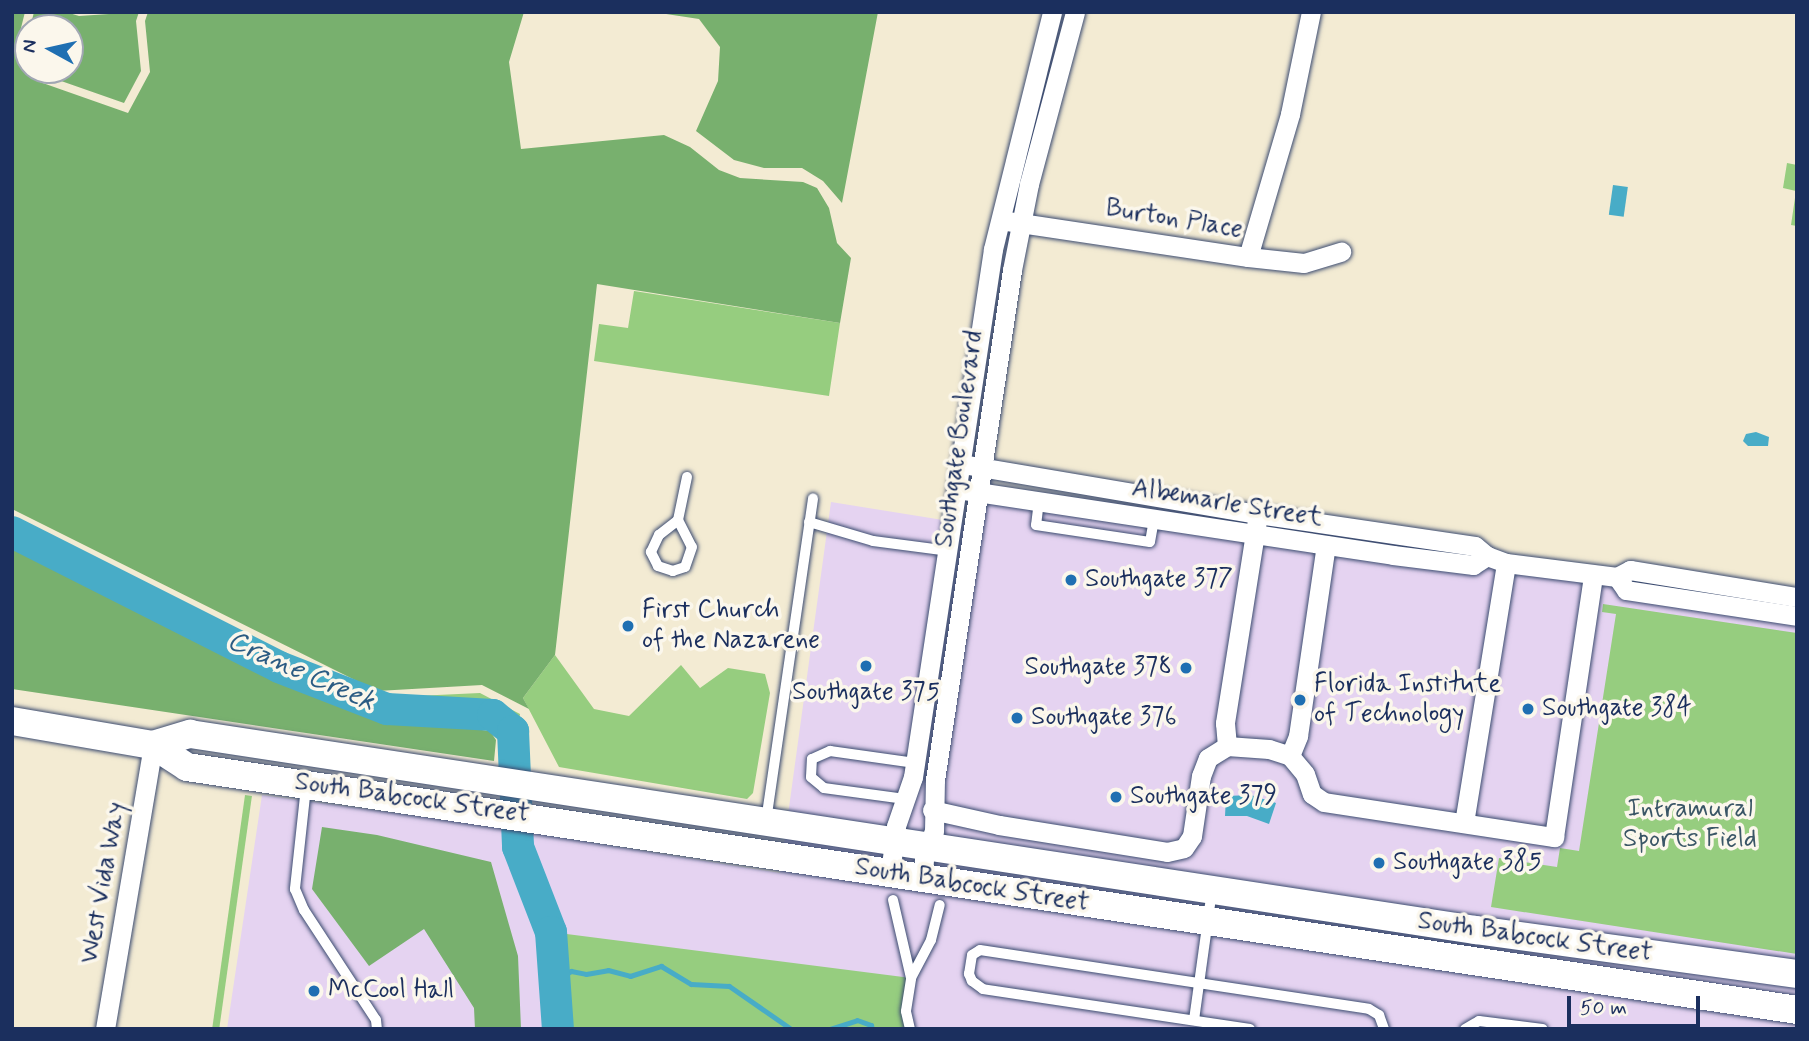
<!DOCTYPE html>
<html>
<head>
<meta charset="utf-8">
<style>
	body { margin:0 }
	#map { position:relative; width:1809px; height:1041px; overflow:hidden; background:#f3ebd3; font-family:Mynerve,sans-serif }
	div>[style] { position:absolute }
	.built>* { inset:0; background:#e5d3f1 }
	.green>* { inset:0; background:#96cd7f; transform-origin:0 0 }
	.forest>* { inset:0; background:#78b06e }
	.water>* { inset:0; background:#48acc7; transform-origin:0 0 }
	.stream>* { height:5px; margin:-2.5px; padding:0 2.5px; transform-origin:2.5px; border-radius:2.5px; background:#48acc7 }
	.river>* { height:32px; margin:-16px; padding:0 16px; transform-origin:16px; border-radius:16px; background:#48acc7 }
	.roads { filter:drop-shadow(0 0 2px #3b4b70) drop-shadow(0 0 2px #3b4b70) }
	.service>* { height:10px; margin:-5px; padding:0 5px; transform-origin:5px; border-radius:5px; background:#fff }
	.minor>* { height:19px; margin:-9.5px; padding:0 9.5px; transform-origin:9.5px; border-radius:9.5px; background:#fff }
	.secondary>* { height:28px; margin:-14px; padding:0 14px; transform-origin:14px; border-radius:14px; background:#fff }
	.dots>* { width:19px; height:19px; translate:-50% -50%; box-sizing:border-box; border:4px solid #fbf7ec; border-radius:50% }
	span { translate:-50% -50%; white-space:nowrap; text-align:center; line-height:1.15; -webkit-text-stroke:7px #fbf7ec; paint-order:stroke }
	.street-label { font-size:26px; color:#1b2f5e }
	.poi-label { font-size:26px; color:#1b2f5e }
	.left { translate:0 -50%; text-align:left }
	.right { translate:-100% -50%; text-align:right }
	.park-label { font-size:26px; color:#3a5666 }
	.water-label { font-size:28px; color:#2b5b83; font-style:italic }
	.frame { position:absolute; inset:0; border:14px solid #1b2f5e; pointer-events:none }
	.north { position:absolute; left:14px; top:14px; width:70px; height:70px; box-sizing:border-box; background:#fbf7ec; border:2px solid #a1a7b3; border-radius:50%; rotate:278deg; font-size:19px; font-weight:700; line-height:28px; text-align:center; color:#1b2f5e }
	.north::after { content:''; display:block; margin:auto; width:24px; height:32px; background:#1f6fb2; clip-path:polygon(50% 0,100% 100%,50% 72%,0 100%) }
	.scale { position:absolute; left:1567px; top:996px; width:133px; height:32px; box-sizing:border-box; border:4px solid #1b2f5e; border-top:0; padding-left:9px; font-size:21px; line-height:24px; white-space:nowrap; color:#1b2f5e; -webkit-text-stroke:5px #fbf7ec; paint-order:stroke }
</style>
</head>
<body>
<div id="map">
	<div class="built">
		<i style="clip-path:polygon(980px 483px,1797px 605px,1797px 1029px,227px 1029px,262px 795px,483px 825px,780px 873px,831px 502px,974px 525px)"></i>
	</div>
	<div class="green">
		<i style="clip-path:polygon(1787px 163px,1797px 165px,1797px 226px,1791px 225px,1796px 191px,1783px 188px)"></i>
		<i style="clip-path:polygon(634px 291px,840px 323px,829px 396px,594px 361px,599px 324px,628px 328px)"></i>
		<i style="clip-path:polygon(12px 518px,373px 698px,480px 693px,520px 714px,513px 772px,12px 698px,493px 769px,503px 764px,504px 739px,493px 724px,383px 710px,372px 702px,265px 662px,12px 534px)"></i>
		<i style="clip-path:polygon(1603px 604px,1797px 633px,1797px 954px,1491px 907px,1499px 858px,1557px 867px,1560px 848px,1579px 851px,1616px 614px,1602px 612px)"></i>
		<i style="clip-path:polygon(555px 655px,594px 709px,629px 716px,681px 665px,700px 688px,728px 668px,765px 674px,770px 693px,753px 793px,747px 799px,559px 767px,523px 698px)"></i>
		<i style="left:245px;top:795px;width:7px;height:237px;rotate:8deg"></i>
		<i style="clip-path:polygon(551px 932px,911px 978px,910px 1029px,558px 1029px)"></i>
	</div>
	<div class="forest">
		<i style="clip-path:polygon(12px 12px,25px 12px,19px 36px,28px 59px,28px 70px,32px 70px,37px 81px,128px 113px,150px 72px,145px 21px,148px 12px,524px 12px,509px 62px,521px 149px,664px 135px,690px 147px,719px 170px,740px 178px,803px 182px,817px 188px,829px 208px,837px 243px,851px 258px,840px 323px,597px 284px,555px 655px,523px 698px,529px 709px,482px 685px,377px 691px,12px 509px)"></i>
		<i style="clip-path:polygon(34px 12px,66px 12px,79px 16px,139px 12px,136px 21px,141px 71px,124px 103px,44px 75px,41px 70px,70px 70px,70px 28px,30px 28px)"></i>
		<i style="clip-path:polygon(653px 12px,878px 12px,842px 203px,823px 181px,802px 168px,764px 168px,734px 160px,696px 131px,718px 81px,720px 47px,699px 19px)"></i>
		<i style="clip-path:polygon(12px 543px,261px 669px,369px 709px,380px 717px,490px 731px,496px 740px,494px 761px,12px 689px)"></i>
		<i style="clip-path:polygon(322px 827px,377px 835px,491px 862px,518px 956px,521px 1029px,475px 1029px,474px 1008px,424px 929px,369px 966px,312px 889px)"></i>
	</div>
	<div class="water">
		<i style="left:1613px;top:185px;width:15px;height:30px;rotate:8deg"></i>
		<i style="clip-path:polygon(1756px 432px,1769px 437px,1768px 446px,1748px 446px,1743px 441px,1746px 434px)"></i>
		<i style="clip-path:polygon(1251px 795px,1276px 803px,1269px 824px,1247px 816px,1225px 816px,1226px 796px)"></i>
	</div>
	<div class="stream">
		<i style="left:555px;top:981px;width:19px;rotate:-32deg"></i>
		<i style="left:571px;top:971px;width:15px;rotate:11deg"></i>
		<i style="left:586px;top:974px;width:22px;rotate:-10deg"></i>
		<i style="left:608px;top:970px;width:23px;rotate:15deg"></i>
		<i style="left:630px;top:976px;width:33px;rotate:-18deg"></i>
		<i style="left:661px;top:966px;width:35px;rotate:31deg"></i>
		<i style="left:691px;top:984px;width:38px;rotate:3deg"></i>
		<i style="left:729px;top:986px;width:75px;rotate:34.7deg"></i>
		<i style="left:830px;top:1029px;width:28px;rotate:-18deg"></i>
		<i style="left:857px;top:1020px;width:15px;rotate:20deg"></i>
		<i style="left:871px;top:1025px;width:4px;rotate:76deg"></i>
	</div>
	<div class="river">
		<i style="left:12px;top:532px;width:299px;rotate:26.8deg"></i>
		<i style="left:279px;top:667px;width:116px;rotate:21.3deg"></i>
		<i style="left:387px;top:709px;width:106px;rotate:3.2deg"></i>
		<i style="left:493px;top:715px;width:26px;rotate:39deg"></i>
		<i style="left:513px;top:731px;width:116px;rotate:87.5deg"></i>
		<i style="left:518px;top:847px;width:91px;rotate:68.8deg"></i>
		<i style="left:551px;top:932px;width:97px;rotate:85.9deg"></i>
	</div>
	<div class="roads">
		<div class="service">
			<i style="left:1039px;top:501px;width:24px;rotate:97deg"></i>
			<i style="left:1036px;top:525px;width:115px;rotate:8.5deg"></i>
			<i style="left:1150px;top:542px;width:23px;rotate:-80deg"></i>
			<i style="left:678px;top:520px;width:30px;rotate:63deg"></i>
			<i style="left:692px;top:547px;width:21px;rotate:109deg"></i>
			<i style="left:685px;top:567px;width:13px;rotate:162deg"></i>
			<i style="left:673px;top:571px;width:16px;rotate:-162deg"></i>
			<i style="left:658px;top:566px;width:16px;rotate:-117deg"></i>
			<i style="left:651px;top:552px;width:19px;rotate:-65deg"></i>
			<i style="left:659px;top:535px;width:24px;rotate:-38deg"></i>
			<i style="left:678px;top:520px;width:44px;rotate:-78.2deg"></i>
			<i style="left:809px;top:522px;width:67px;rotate:16.5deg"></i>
			<i style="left:873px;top:541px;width:77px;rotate:7.5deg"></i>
			<i style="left:306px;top:787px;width:103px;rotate:96.2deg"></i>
			<i style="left:295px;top:889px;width:23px;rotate:67deg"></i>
			<i style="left:304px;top:910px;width:131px;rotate:56.8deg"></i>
			<i style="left:376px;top:1020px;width:9px;rotate:84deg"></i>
			<i style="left:905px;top:799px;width:82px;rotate:-172.3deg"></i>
			<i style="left:824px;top:788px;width:17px;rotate:-140deg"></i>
			<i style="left:811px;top:777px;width:18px;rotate:-87deg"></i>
			<i style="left:812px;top:759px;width:20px;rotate:-24deg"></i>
			<i style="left:830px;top:751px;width:86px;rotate:8deg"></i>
			<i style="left:766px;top:821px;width:326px;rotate:-81.7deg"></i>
			<i style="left:893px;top:900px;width:80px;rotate:77deg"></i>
			<i style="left:1194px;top:1020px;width:130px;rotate:-82.1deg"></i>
			<i style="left:910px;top:1029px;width:18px;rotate:-103deg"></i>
			<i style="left:906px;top:1011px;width:33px;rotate:-81deg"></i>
			<i style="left:911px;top:978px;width:43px;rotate:-62.2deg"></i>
			<i style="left:931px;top:940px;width:36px;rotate:-76deg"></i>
			<i style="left:1250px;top:1029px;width:270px;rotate:-171.5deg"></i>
			<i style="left:983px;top:989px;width:14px;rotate:-144deg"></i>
			<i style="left:972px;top:981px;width:8px;rotate:-113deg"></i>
			<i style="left:969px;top:974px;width:19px;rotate:-81deg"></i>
			<i style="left:972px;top:955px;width:9px;rotate:-32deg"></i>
			<i style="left:980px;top:950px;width:393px;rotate:8.6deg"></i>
			<i style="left:1369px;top:1009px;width:12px;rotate:31deg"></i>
			<i style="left:1379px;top:1015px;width:15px;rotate:70deg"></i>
			<i style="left:1465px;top:1029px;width:16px;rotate:-30deg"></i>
			<i style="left:1479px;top:1021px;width:64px;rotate:7.1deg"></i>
		</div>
		<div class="minor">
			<i style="left:1007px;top:221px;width:244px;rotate:8.5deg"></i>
			<i style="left:1248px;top:257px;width:56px;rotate:6.1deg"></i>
			<i style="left:1304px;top:263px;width:39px;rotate:-17deg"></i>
			<i style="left:1248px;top:257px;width:149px;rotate:-73.6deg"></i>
			<i style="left:1290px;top:114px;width:104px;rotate:-78.4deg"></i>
			<i style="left:968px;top:465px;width:294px;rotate:9.6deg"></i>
			<i style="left:1258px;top:514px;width:219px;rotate:8.4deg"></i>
			<i style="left:1475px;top:546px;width:16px;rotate:40deg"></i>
			<i style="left:1487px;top:556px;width:20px;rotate:20deg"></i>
			<i style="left:1506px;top:563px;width:112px;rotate:7.2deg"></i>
			<i style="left:1617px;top:577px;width:15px;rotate:-28deg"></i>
			<i style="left:1630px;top:570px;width:169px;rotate:9.2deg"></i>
			<i style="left:964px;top:490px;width:434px;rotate:8.6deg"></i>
			<i style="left:1393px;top:555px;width:81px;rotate:7.1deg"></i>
			<i style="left:1473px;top:565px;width:17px;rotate:-33deg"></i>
			<i style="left:1258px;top:514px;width:212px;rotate:99deg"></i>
			<i style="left:1225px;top:723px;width:23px;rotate:85deg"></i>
			<i style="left:1227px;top:746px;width:42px;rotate:4.1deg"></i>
			<i style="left:1269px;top:749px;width:22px;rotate:18deg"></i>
			<i style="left:1290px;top:756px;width:23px;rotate:50deg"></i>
			<i style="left:1305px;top:774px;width:21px;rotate:71deg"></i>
			<i style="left:1312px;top:794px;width:14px;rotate:34deg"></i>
			<i style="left:1324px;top:802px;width:233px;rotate:8.7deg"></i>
			<i style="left:1554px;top:837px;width:264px;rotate:-81.5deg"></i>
			<i style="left:1617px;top:577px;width:16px;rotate:55deg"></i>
			<i style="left:1626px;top:590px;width:173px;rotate:8.6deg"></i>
			<i style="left:1290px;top:756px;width:22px;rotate:-68deg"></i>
			<i style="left:1298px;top:736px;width:193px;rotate:-81.7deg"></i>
			<i style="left:932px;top:810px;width:69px;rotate:12.6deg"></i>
			<i style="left:999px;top:825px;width:170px;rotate:9.1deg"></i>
			<i style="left:1167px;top:852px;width:17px;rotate:-13deg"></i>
			<i style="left:1184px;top:848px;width:14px;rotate:-56deg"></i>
			<i style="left:1192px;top:836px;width:61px;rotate:-81.5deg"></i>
			<i style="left:1201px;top:776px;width:19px;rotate:-69deg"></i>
			<i style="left:1208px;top:758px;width:22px;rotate:-32deg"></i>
			<i style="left:1464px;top:823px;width:263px;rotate:-80.8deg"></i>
			<i style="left:890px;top:873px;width:47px;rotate:-82.7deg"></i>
			<i style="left:896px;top:826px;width:52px;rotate:-70.9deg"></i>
			<i style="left:913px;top:777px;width:534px;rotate:-81.38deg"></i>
			<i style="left:993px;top:249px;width:244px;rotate:-76deg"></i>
			<i style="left:923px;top:878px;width:20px;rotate:-87deg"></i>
			<i style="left:924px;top:858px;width:29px;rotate:-70deg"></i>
			<i style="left:934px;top:831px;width:51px;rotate:-88.9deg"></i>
			<i style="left:935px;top:780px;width:516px;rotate:-81.41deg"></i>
			<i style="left:1012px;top:270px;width:88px;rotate:-78.8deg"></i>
			<i style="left:1029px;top:184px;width:178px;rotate:-75deg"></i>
			<i style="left:105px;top:1029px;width:288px;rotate:-80.4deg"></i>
		</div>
		<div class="secondary">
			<i style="left:12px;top:721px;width:143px;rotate:9.7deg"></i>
			<i style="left:153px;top:745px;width:40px;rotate:32.9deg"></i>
			<i style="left:187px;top:767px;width:1628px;rotate:8.58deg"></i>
			<i style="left:153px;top:745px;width:39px;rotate:-17deg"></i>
			<i style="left:190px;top:734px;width:1301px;rotate:8.67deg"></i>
			<i style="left:1476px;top:930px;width:324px;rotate:7.8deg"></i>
		</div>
	</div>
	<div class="dots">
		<i style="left:1071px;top:580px;background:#1f6fb2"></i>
		<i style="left:628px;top:626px;background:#1f6fb2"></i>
		<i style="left:866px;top:666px;background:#1f6fb2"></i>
		<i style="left:1186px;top:668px;background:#1f6fb2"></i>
		<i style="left:1300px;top:700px;background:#1f6fb2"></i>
		<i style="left:1528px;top:709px;background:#1f6fb2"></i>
		<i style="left:1017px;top:718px;background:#1f6fb2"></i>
		<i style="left:1116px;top:797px;background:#1f6fb2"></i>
		<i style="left:1379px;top:863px;background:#1f6fb2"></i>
		<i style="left:314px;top:991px;background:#1f6fb2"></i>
	</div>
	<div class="street-label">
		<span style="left:1174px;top:220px;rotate:9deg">Burton Place</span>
		<span style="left:960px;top:439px;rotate:-82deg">Southgate Boulevard</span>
		<span style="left:1227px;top:504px;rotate:9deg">Albemarle Street</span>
		<span style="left:412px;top:799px;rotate:8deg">South Babcock Street</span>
		<span style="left:104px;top:883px;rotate:-80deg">West Vida Way</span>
		<span style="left:972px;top:886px;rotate:9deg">South Babcock Street</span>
		<span style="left:1535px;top:938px;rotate:8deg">South Babcock Street</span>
	</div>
	<div class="poi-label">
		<span class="left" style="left:1085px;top:580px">Southgate 377</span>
		<span class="left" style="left:642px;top:626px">First Church<br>of the Nazarene</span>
		<span class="right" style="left:1172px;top:668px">Southgate 378</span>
		<span class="left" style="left:1314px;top:700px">Florida Institute<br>of Technology</span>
		<span style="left:866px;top:693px">Southgate 375</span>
		<span class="left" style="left:1542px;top:709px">Southgate 384</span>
		<span class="left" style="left:1031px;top:718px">Southgate 376</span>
		<span class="left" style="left:1130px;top:797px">Southgate 379</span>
		<span class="left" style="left:1393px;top:863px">Southgate 385</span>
		<span class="left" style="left:328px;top:991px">McCool Hall</span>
	</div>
	<div class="park-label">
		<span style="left:1690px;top:825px">Intramural<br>Sports Field</span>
	</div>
	<div class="water-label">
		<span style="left:301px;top:672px;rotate:24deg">Crane Creek</span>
	</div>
	<div class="frame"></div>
	<div class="north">N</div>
	<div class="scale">50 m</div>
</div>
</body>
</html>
